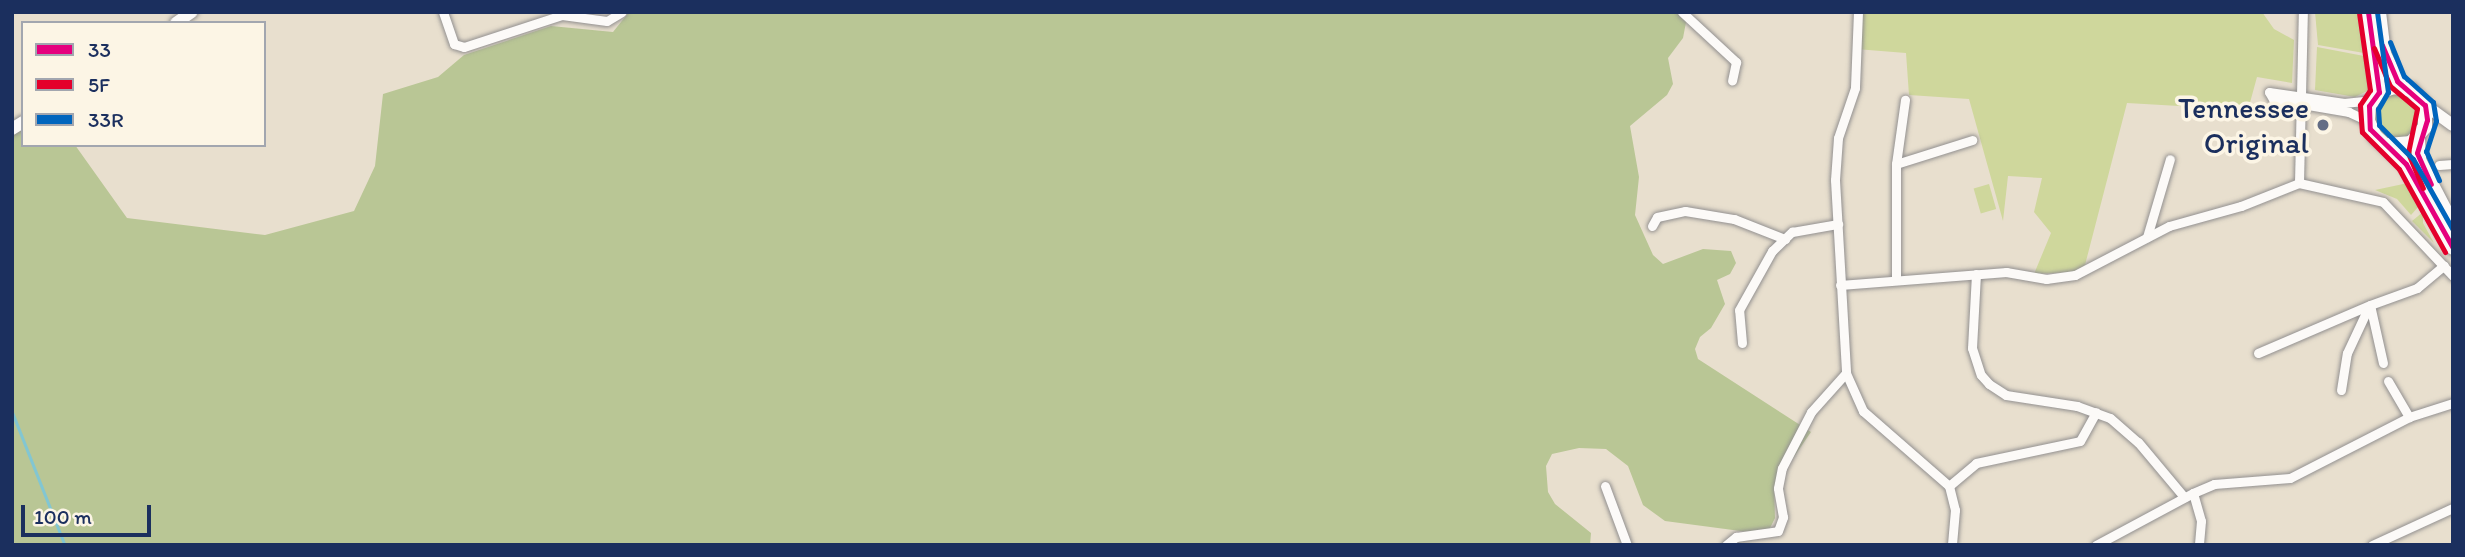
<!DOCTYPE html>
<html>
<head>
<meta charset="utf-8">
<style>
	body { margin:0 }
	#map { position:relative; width:2465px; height:557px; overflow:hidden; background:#e8dfce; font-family:Itim,sans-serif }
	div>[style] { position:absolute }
	.green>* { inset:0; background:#cfd79c; transform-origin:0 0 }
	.round { border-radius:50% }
	.forest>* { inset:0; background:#b9c695 }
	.stream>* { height:2.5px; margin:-1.25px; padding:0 1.25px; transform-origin:1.25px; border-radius:1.25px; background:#82c6d2 }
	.roads { filter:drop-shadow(0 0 2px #929090) drop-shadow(0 0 2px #929090) }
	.street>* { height:9px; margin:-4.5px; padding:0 4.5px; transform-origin:4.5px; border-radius:4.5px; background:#fcfaf8 }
	.secondary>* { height:12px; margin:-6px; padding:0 6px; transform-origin:6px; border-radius:6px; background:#fcfaf8 }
	.primary>* { height:14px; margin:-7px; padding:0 7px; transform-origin:7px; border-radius:7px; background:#fcfaf8 }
	.bus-1>* { height:5px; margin:-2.5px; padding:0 2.5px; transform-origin:2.5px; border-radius:2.5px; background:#e5007d }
	.bus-2>* { height:5px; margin:-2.5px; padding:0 2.5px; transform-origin:2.5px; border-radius:2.5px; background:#e4002b }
	.bus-3>* { height:5px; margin:-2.5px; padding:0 2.5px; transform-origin:2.5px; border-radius:2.5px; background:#0065bd }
	.dots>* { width:19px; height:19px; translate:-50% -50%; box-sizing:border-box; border:4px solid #fcf5e5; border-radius:50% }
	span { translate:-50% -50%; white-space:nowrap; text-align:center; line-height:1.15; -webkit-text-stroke:7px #fcf5e5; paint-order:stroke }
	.poi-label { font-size:30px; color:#1b2f5e }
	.right { translate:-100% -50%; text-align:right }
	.frame { position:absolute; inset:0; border:14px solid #1b2f5e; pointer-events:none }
	.legend { position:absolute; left:21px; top:21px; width:245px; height:126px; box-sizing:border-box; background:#fcf5e5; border:2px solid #a2a6af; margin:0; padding:9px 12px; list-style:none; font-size:21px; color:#1b2f5e }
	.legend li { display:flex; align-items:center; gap:14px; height:35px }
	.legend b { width:35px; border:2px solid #a2a6af }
	.scale { position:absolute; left:21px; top:505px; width:130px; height:32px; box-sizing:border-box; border:4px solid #1b2f5e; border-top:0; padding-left:9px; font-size:21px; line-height:24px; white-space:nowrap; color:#1b2f5e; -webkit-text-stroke:5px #fcf5e5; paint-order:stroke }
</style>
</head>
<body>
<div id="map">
	<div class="green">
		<i style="clip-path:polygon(1863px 12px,2262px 12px,2274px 29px,2294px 40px,2292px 83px,2257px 77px,2248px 110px,2127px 103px,2085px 265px,2074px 272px,2034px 274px,2051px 233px,2034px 212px,2042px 178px,2008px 176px,2003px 221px,1969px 99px,1909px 95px,1906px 53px,1856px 49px)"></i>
		<i style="clip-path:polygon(2315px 12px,2358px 12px,2364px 53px,2318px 45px)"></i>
		<i style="clip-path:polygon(2317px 47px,2364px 56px,2369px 90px,2355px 97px,2315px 90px)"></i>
		<i class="round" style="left:2374px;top:94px;width:46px;height:46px"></i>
		<i style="clip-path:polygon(2408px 183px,2419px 206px,2411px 215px,2397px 199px,2375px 190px)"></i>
		<i style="left:1989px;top:184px;width:26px;height:16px;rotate:74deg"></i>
		<i style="clip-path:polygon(2423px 212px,2423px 223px,2434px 243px,2412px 221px)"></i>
	</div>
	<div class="forest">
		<i style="clip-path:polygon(629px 12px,1688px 12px,1683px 38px,1668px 58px,1673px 84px,1667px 95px,1630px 126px,1639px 177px,1635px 215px,1653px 255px,1663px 264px,1703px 249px,1731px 251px,1736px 263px,1730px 274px,1717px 280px,1725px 304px,1711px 328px,1700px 337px,1695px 349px,1698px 359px,1811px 432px,1774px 486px,1775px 518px,1769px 530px,1748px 532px,1665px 521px,1643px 505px,1628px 466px,1606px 449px,1579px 448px,1552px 454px,1546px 466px,1548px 492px,1555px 504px,1591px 533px,1590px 545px,12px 545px,12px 132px,23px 126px,23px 145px,75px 145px,127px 218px,265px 235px,354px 211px,375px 166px,383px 94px,438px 77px,464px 55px,551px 26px,613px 32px)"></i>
	</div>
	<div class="stream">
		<i style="left:12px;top:411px;width:144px;rotate:68.4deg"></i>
	</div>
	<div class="roads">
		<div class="street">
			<i style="left:443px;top:12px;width:34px;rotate:71deg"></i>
			<i style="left:454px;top:44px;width:10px;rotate:17deg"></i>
			<i style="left:464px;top:47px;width:103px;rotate:-18.1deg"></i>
			<i style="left:562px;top:15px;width:45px;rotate:7.6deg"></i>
			<i style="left:607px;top:21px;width:17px;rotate:-31deg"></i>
			<i style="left:1682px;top:12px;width:74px;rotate:42.8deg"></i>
			<i style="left:1736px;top:62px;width:19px;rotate:102deg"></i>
			<i style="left:1858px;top:12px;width:76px;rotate:92.3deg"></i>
			<i style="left:1855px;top:88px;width:53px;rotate:108.8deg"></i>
			<i style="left:1838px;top:138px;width:42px;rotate:94.1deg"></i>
			<i style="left:1835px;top:180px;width:193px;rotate:86.7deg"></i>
			<i style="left:1846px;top:373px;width:42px;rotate:65.9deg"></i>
			<i style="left:1863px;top:411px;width:114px;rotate:41.1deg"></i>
			<i style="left:1949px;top:486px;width:25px;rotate:76deg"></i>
			<i style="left:1955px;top:510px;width:35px;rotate:95deg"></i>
			<i style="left:2368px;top:121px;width:21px;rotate:-155deg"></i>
			<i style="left:2349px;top:112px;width:77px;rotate:-170.3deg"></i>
			<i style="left:2273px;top:99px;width:8px;rotate:-120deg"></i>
			<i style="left:2269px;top:92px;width:76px;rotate:8.3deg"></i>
			<i style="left:2344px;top:103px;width:27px;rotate:-6deg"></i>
			<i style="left:1896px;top:164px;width:80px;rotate:-17.5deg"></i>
			<i style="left:2439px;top:165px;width:14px;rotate:-4deg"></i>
			<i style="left:2299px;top:183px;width:171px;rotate:-88.7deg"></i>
			<i style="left:1652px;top:226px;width:10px;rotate:-61deg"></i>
			<i style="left:1657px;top:217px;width:29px;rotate:-12deg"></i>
			<i style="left:1685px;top:211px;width:50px;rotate:9.3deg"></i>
			<i style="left:1734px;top:219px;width:55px;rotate:21.4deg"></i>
			<i style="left:2147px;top:237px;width:81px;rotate:-73.6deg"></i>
			<i style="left:1976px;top:274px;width:74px;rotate:93.1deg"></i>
			<i style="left:1972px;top:348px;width:28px;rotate:72deg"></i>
			<i style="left:1981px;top:375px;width:12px;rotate:48deg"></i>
			<i style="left:1989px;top:384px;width:20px;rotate:33deg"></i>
			<i style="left:2006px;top:395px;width:72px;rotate:8.8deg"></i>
			<i style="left:2077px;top:406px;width:35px;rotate:20deg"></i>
			<i style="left:2110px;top:418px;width:37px;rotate:41deg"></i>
			<i style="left:2138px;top:442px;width:72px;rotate:50.1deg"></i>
			<i style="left:1896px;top:280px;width:116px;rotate:-90deg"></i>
			<i style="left:1896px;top:164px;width:65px;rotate:-82deg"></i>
			<i style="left:1840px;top:285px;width:167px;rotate:-4.5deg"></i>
			<i style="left:2006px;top:272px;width:41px;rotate:9.9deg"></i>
			<i style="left:2046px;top:279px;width:29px;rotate:-8deg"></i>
			<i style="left:2075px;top:275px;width:106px;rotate:-27.5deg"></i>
			<i style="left:2169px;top:226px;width:75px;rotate:-15.5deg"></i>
			<i style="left:2241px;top:206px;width:62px;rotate:-21.6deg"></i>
			<i style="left:2299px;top:183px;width:86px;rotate:12.7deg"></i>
			<i style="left:2383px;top:202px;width:102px;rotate:46.6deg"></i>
			<i style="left:1742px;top:343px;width:33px;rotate:-95deg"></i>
			<i style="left:1739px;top:310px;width:68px;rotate:-60.8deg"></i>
			<i style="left:1772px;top:251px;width:28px;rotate:-44deg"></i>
			<i style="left:1792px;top:232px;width:47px;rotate:-9.9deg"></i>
			<i style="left:2258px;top:353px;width:122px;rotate:-23.2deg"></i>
			<i style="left:2383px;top:363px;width:59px;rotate:-102.6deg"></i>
			<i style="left:2370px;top:305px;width:50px;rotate:-19.9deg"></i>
			<i style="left:2417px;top:288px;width:35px;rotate:-40deg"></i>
			<i style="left:2388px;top:381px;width:42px;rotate:59.7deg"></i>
			<i style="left:2341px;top:390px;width:37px;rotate:-81deg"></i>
			<i style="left:2347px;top:353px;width:52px;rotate:-64.9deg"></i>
			<i style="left:1605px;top:486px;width:63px;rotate:69.6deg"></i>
			<i style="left:1949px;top:486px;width:35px;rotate:-40deg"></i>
			<i style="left:1976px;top:463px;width:106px;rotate:-11.9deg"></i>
			<i style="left:2080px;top:441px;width:33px;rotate:-61deg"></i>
			<i style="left:2193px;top:493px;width:29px;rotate:74deg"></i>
			<i style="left:2201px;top:521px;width:24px;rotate:95deg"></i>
			<i style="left:1726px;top:545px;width:13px;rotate:-39deg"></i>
			<i style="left:1736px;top:537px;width:42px;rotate:-8.1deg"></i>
			<i style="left:1778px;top:531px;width:15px;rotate:-70deg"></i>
			<i style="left:1783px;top:517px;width:29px;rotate:-100deg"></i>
			<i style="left:1778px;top:488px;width:20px;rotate:-79deg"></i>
			<i style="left:1782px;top:468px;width:63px;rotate:-62.6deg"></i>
			<i style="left:1811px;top:412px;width:52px;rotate:-48.1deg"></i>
			<i style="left:2096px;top:545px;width:110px;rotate:-28.2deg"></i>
			<i style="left:2193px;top:493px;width:23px;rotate:-23deg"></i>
			<i style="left:2214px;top:484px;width:76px;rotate:-4.5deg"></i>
			<i style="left:2290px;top:478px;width:134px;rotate:-27.1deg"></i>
			<i style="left:2409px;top:417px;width:46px;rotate:-17.7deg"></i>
			<i style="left:2372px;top:545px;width:89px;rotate:-24.6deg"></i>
		</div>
		<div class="secondary">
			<i style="left:176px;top:23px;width:19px;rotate:-35deg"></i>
			<i style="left:2425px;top:105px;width:34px;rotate:36deg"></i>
			<i style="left:12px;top:129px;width:13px;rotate:-32deg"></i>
		</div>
		<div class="primary">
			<i style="left:2368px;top:12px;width:81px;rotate:82.2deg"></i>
			<i style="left:2379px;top:12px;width:42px;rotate:83.2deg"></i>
			<i style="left:2384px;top:54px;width:37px;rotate:63deg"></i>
			<i style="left:2418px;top:138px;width:22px;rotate:87deg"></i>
			<i style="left:2419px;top:160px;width:73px;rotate:62.4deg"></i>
			<i style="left:2388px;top:145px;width:23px;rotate:-5deg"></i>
			<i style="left:2411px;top:143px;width:21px;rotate:-49deg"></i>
			<i style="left:2425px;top:127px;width:22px;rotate:-90deg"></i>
			<i style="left:2425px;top:105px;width:21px;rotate:-133deg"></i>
			<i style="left:2411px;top:90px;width:17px;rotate:-170deg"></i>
			<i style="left:2394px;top:87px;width:16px;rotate:162deg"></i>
			<i style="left:2379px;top:92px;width:17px;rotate:126deg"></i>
			<i style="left:2369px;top:106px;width:15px;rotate:94deg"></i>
			<i style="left:2368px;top:121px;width:17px;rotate:65deg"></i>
			<i style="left:2375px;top:136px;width:42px;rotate:42.1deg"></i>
			<i style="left:2406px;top:164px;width:96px;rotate:60.8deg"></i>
		</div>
	</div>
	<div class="bus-1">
		<i style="left:2368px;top:12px;width:81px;rotate:82.2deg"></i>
		<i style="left:2379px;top:92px;width:17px;rotate:126deg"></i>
		<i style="left:2369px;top:106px;width:23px;rotate:88deg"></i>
		<i style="left:2370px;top:129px;width:50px;rotate:44.2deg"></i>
		<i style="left:2406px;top:164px;width:96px;rotate:60.8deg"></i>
		<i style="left:2382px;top:45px;width:39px;rotate:67deg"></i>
		<i style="left:2397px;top:81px;width:37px;rotate:41deg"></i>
		<i style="left:2425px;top:105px;width:15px;rotate:82deg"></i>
		<i style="left:2427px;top:120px;width:34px;rotate:107deg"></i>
		<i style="left:2417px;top:153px;width:34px;rotate:66deg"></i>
	</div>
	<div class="bus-2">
		<i style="left:2359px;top:13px;width:78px;rotate:81.9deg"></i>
		<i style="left:2370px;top:90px;width:18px;rotate:124deg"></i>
		<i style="left:2360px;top:105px;width:27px;rotate:86deg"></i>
		<i style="left:2362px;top:132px;width:52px;rotate:45deg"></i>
		<i style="left:2399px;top:169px;width:95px;rotate:61deg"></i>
		<i style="left:2374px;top:48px;width:41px;rotate:67.2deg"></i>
		<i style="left:2390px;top:86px;width:35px;rotate:40deg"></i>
		<i style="left:2417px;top:109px;width:45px;rotate:101.6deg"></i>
		<i style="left:2408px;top:153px;width:38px;rotate:67deg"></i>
	</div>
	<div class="bus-3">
		<i style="left:2377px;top:12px;width:81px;rotate:82.2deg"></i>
		<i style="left:2388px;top:92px;width:20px;rotate:120deg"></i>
		<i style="left:2378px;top:109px;width:16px;rotate:86deg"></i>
		<i style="left:2379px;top:125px;width:48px;rotate:45deg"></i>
		<i style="left:2413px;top:159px;width:81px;rotate:60.6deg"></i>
		<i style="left:2390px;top:42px;width:37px;rotate:68deg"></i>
		<i style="left:2404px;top:76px;width:39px;rotate:42deg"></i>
		<i style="left:2433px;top:102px;width:19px;rotate:81deg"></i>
		<i style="left:2436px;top:121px;width:32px;rotate:108deg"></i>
		<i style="left:2426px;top:151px;width:32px;rotate:66deg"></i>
	</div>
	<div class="dots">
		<i style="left:2323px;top:125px;background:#636d85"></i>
	</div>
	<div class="poi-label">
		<span class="right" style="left:2309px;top:125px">Tennessee<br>Original</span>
	</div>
	<div class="frame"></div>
	<ul class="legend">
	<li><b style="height:9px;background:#e5007d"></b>33</li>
	<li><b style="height:9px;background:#e4002b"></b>5F</li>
	<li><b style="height:9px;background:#0065bd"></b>33R</li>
	</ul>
	<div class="scale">100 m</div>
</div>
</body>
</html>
